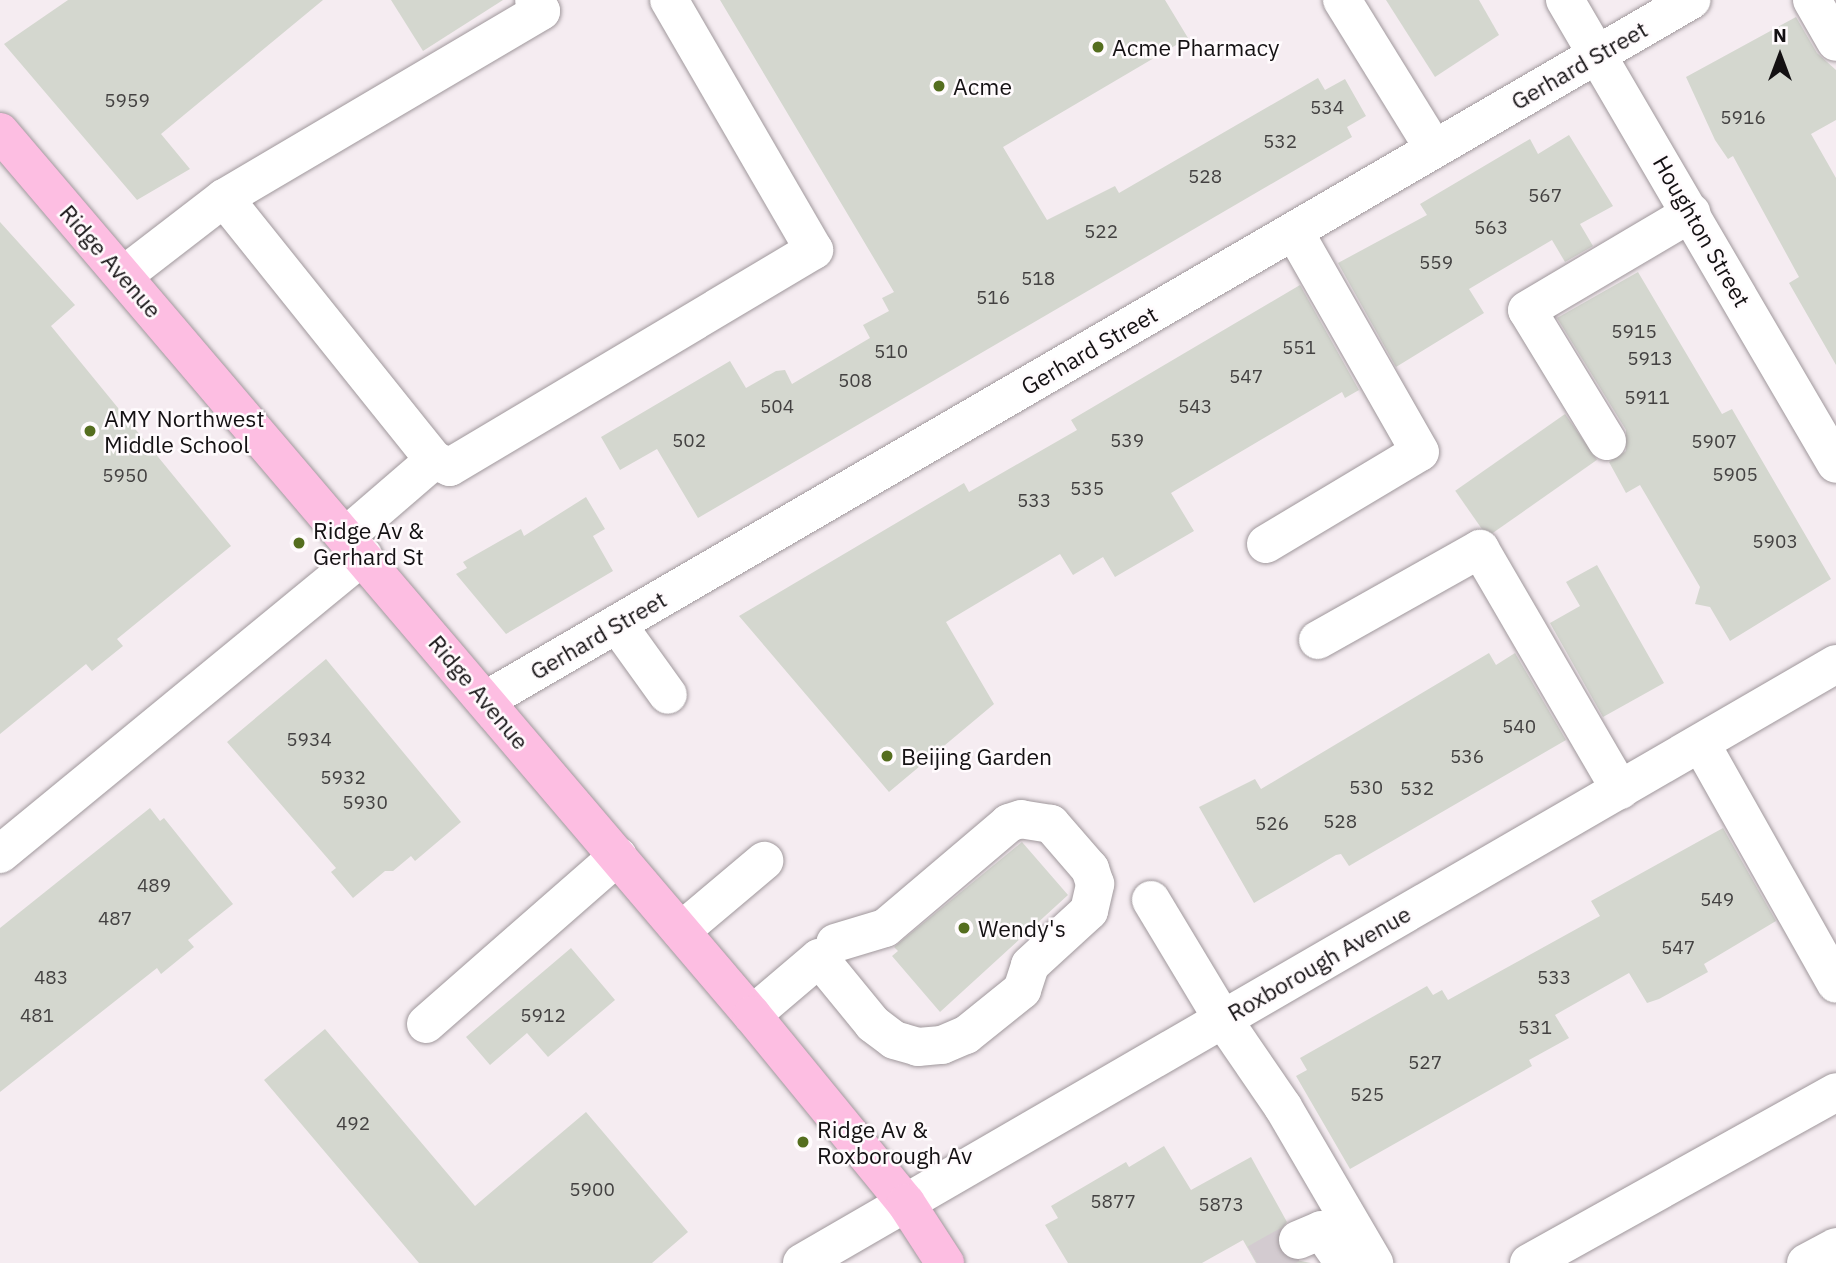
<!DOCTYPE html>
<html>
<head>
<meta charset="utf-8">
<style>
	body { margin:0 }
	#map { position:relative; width:1836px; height:1263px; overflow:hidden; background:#f5ecf1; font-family:"IBM Plex Sans",sans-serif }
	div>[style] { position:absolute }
	.building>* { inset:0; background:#d4d7cf; transform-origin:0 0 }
	.minor-tunnel>* { height:38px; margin-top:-19px; transform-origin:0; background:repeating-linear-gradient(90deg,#d3cbd0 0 38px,transparent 0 57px) }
	.roads { filter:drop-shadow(0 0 2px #a0989c) drop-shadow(0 0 2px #a0989c) }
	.minor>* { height:38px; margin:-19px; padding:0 19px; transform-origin:19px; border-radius:19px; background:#fff }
	.major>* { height:38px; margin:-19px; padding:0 19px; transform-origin:19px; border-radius:19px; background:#fdbee2 }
	.dots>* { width:19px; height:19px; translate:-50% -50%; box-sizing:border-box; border:4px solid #fffbfd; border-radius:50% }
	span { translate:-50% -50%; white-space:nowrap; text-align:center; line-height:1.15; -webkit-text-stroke:5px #fffbfd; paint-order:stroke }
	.number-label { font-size:19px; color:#444242 }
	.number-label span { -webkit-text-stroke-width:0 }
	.poi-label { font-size:23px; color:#141113 }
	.left { translate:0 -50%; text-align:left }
	.street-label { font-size:23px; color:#141113 }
	.north { position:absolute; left:1745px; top:21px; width:70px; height:70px; -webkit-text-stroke:5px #fffbfd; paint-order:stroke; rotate:0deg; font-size:19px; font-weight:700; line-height:28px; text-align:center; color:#141113 }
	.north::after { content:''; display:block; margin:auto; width:24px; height:32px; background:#141113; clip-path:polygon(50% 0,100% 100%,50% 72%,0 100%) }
</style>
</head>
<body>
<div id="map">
	<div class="building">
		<i style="clip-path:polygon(68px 0,323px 0,161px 134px,190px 169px,137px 200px,4px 44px)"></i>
		<i style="clip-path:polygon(391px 0,503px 0,423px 51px)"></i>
		<i style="clip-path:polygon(720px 0,1165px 0,1188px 38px,1003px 147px,1047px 220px,1115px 186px,1119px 193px,1318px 78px,1325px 90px,1345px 79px,1366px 116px,1347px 127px,1352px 137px,698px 518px,657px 449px,620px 470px,601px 437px,730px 361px,746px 388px,776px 371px,785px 370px,792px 384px,870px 338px,863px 325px,889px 311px,882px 298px,894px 292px)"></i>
		<i style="clip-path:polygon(1386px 0,1479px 0,1499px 35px,1435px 77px)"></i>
		<i style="clip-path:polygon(1796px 17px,1817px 53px,1836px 70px,1836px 120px,1811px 134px,1836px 178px,1836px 365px,1789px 283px,1799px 277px,1733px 156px,1728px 159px,1715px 140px,1686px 77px)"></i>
		<i style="clip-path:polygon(1569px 135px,1613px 206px,1580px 224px,1593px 246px,1565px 262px,1552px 240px,1469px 289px,1484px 313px,1396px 367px,1338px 263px,1427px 215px,1420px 204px,1530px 139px,1538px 154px)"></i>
		<i style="clip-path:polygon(0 222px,75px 305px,51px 326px,231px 546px,117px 639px,123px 646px,92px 671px,86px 664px,0 734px)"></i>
		<i style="clip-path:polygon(1638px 272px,1722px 414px,1732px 409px,1831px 579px,1730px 641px,1710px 607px,1695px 604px,1700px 587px,1640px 485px,1626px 493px,1609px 462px,1626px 451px,1626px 430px,1557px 318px)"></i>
		<i style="clip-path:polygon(1300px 285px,1359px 390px,1345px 398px,1342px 392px,1171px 493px,1194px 531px,1115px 577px,1103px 557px,1073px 575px,1060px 554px,946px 622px,994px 704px,889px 792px,739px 616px,964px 483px,969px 492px,1077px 430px,1071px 420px)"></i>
		<i style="left:1565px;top:414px;width:56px;height:134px;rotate:55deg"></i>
		<i style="clip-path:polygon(586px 497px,605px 529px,593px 536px,613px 571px,506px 634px,456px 574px,467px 568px,463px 562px,521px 529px,524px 536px)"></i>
		<i style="clip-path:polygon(1597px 565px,1664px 683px,1603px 717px,1550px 623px,1580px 606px,1566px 582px)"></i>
		<i style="clip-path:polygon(1489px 653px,1496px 665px,1515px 653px,1566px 740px,1349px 866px,1341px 854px,1336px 855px,1254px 903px,1199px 807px,1255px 779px,1261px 789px)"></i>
		<i style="clip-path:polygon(326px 659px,461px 822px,415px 861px,411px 856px,393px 871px,385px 871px,353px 898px,331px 872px,336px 868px,227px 742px)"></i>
		<i style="clip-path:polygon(150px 808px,160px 821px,164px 818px,233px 904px,188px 940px,194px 947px,161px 974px,157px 968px,0 1092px,0 928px)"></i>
		<i style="clip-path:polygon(1723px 828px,1776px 921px,1704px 964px,1708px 972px,1659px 999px,1647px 1003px,1629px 973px,1555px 1015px,1569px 1038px,1529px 1060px,1532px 1066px,1350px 1169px,1296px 1076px,1307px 1070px,1300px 1058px,1427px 986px,1433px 995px,1442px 990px,1448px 1000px,1600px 916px,1591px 901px)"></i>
		<i style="clip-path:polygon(1022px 842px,1068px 895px,940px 1012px,892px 956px,898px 951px,894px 947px)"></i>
		<i style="clip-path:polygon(571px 948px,615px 1000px,548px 1057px,527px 1033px,490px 1065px,466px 1037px)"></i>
		<i style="clip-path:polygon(325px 1029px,475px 1206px,586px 1112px,688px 1232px,652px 1263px,419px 1263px,264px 1080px)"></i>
		<i style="clip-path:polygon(1164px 1146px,1191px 1190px,1251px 1157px,1287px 1222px,1276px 1237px,1278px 1249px,1286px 1258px,1311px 1263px,1256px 1263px,1243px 1240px,1202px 1263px,1068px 1263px,1045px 1225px,1058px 1218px,1051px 1206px,1126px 1162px,1129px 1167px)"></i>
	</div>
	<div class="minor-tunnel">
		<i style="left:1257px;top:1263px;width:47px;rotate:-29.3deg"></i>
	</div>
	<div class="roads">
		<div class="minor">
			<i style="left:1342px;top:0;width:175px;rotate:58.3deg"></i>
			<i style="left:1565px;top:0;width:537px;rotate:59.71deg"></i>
			<i style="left:1812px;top:0;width:48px;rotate:60.3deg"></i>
			<i style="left:224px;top:198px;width:336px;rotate:51.3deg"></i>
			<i style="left:434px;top:460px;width:17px;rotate:24deg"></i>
			<i style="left:450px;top:467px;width:424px;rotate:-30.8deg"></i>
			<i style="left:814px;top:250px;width:289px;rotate:-120.1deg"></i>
			<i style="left:124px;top:275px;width:126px;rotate:-37.6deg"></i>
			<i style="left:224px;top:198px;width:368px;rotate:-30.5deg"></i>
			<i style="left:541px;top:11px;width:13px;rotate:-122deg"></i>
			<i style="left:1607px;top:441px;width:153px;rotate:-121.4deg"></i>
			<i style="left:1527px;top:310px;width:191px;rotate:-30.6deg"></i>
			<i style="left:346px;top:536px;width:116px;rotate:-40.8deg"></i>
			<i style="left:1266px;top:544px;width:179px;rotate:-30.9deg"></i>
			<i style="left:1420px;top:452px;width:254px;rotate:-119.7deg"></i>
			<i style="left:617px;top:624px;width:87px;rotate:54.3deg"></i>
			<i style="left:1318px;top:640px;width:186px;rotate:-29.3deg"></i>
			<i style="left:1480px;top:549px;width:279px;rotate:59.8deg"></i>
			<i style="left:486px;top:700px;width:1394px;rotate:-30.15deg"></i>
			<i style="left:1701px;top:744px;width:275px;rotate:60.6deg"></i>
			<i style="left:0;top:854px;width:470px;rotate:-39.4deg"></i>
			<i style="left:1151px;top:900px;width:138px;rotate:59deg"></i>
			<i style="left:1222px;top:1018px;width:108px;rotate:55.6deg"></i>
			<i style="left:1283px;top:1107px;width:181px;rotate:59.7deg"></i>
			<i style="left:681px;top:931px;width:109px;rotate:-40.1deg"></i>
			<i style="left:752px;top:1015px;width:88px;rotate:-40.4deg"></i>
			<i style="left:819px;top:958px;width:85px;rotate:50.7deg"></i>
			<i style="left:873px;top:1024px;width:26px;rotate:37deg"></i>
			<i style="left:894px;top:1040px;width:25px;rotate:16deg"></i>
			<i style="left:918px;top:1047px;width:24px;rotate:-5deg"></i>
			<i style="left:942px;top:1045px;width:26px;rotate:-23deg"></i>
			<i style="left:966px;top:1035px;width:72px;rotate:-38.8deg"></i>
			<i style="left:1022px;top:990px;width:26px;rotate:-72deg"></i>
			<i style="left:1030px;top:965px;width:80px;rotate:-42.5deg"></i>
			<i style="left:1089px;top:911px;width:28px;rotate:-77deg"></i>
			<i style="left:1095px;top:884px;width:16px;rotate:-108deg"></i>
			<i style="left:1090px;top:869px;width:60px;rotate:-130.9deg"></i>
			<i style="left:1051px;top:824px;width:30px;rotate:-171deg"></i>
			<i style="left:1021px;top:819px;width:13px;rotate:162deg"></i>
			<i style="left:1009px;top:823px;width:162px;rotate:139.7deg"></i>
			<i style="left:885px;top:928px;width:52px;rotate:163.3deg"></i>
			<i style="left:426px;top:1024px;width:255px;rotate:-41.2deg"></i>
			<i style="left:1298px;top:1240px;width:25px;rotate:-23deg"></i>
			<i style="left:1321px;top:1230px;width:40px;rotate:55.1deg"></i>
			<i style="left:802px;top:1263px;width:1195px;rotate:-30.08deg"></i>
			<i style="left:1529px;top:1263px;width:351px;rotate:-29.1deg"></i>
			<i style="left:1806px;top:1263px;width:34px;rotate:-28deg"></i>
		</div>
		<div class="major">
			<i style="left:0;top:132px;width:1160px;rotate:49.58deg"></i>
			<i style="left:752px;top:1015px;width:243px;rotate:50.7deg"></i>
			<i style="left:906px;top:1203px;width:72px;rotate:57deg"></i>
		</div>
	</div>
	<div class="dots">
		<i style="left:1098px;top:47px;background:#556e1f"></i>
		<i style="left:939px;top:86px;background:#556e1f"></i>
		<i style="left:90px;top:431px;background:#556e1f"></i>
		<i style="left:299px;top:543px;background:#556e1f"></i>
		<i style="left:887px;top:756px;background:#556e1f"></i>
		<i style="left:964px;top:928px;background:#556e1f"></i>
		<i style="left:803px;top:1142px;background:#556e1f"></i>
	</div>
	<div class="number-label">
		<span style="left:127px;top:101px">5959</span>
		<span style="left:1327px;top:108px">534</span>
		<span style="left:1743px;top:118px">5916</span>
		<span style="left:1280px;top:142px">532</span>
		<span style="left:1205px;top:177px">528</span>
		<span style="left:1545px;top:196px">567</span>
		<span style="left:1491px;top:228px">563</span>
		<span style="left:1101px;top:232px">522</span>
		<span style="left:1436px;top:263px">559</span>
		<span style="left:1038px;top:279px">518</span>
		<span style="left:993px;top:298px">516</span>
		<span style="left:1634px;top:332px">5915</span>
		<span style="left:1299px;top:348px">551</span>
		<span style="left:891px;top:352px">510</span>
		<span style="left:1650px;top:359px">5913</span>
		<span style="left:1246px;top:377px">547</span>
		<span style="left:855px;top:381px">508</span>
		<span style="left:1647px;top:398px">5911</span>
		<span style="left:777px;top:407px">504</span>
		<span style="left:1195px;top:407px">543</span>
		<span style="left:689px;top:441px">502</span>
		<span style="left:1127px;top:441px">539</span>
		<span style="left:1714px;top:442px">5907</span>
		<span style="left:1735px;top:475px">5905</span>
		<span style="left:125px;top:476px">5950</span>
		<span style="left:1087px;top:489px">535</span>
		<span style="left:1034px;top:501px">533</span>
		<span style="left:1775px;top:542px">5903</span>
		<span style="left:1519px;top:727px">540</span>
		<span style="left:309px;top:740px">5934</span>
		<span style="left:1467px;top:757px">536</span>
		<span style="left:343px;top:778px">5932</span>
		<span style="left:1366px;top:788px">530</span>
		<span style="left:1417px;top:789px">532</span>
		<span style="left:365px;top:803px">5930</span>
		<span style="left:1340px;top:822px">528</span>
		<span style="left:1272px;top:824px">526</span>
		<span style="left:154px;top:886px">489</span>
		<span style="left:1717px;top:900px">549</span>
		<span style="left:115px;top:919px">487</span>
		<span style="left:1678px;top:948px">547</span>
		<span style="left:51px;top:978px">483</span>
		<span style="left:1554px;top:978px">533</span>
		<span style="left:37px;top:1016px">481</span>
		<span style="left:543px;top:1016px">5912</span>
		<span style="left:1535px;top:1028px">531</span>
		<span style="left:1425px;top:1063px">527</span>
		<span style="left:1367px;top:1095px">525</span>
		<span style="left:353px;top:1124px">492</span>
		<span style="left:592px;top:1190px">5900</span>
		<span style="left:1113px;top:1202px">5877</span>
		<span style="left:1221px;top:1205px">5873</span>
	</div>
	<div class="poi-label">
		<span class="left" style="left:1112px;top:47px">Acme Pharmacy</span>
		<span class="left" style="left:953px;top:86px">Acme</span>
		<span class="left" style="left:104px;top:431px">AMY Northwest<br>Middle School</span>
		<span class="left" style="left:313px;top:543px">Ridge Av &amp;<br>Gerhard St</span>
		<span class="left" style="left:901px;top:756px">Beijing Garden</span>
		<span class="left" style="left:978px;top:928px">Wendy's</span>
		<span class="left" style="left:817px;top:1142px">Ridge Av &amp;<br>Roxborough Av</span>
	</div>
	<div class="street-label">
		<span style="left:1579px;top:65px;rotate:-30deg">Gerhard Street</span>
		<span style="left:1702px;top:231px;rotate:60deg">Houghton Street</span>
		<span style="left:111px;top:261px;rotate:49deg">Ridge Avenue</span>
		<span style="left:1089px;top:350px;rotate:-30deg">Gerhard Street</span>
		<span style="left:598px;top:635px;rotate:-30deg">Gerhard Street</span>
		<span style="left:479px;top:692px;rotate:50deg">Ridge Avenue</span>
		<span style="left:1319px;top:963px;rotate:-30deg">Roxborough Avenue</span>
	</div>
	<div class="north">N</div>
</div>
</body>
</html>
